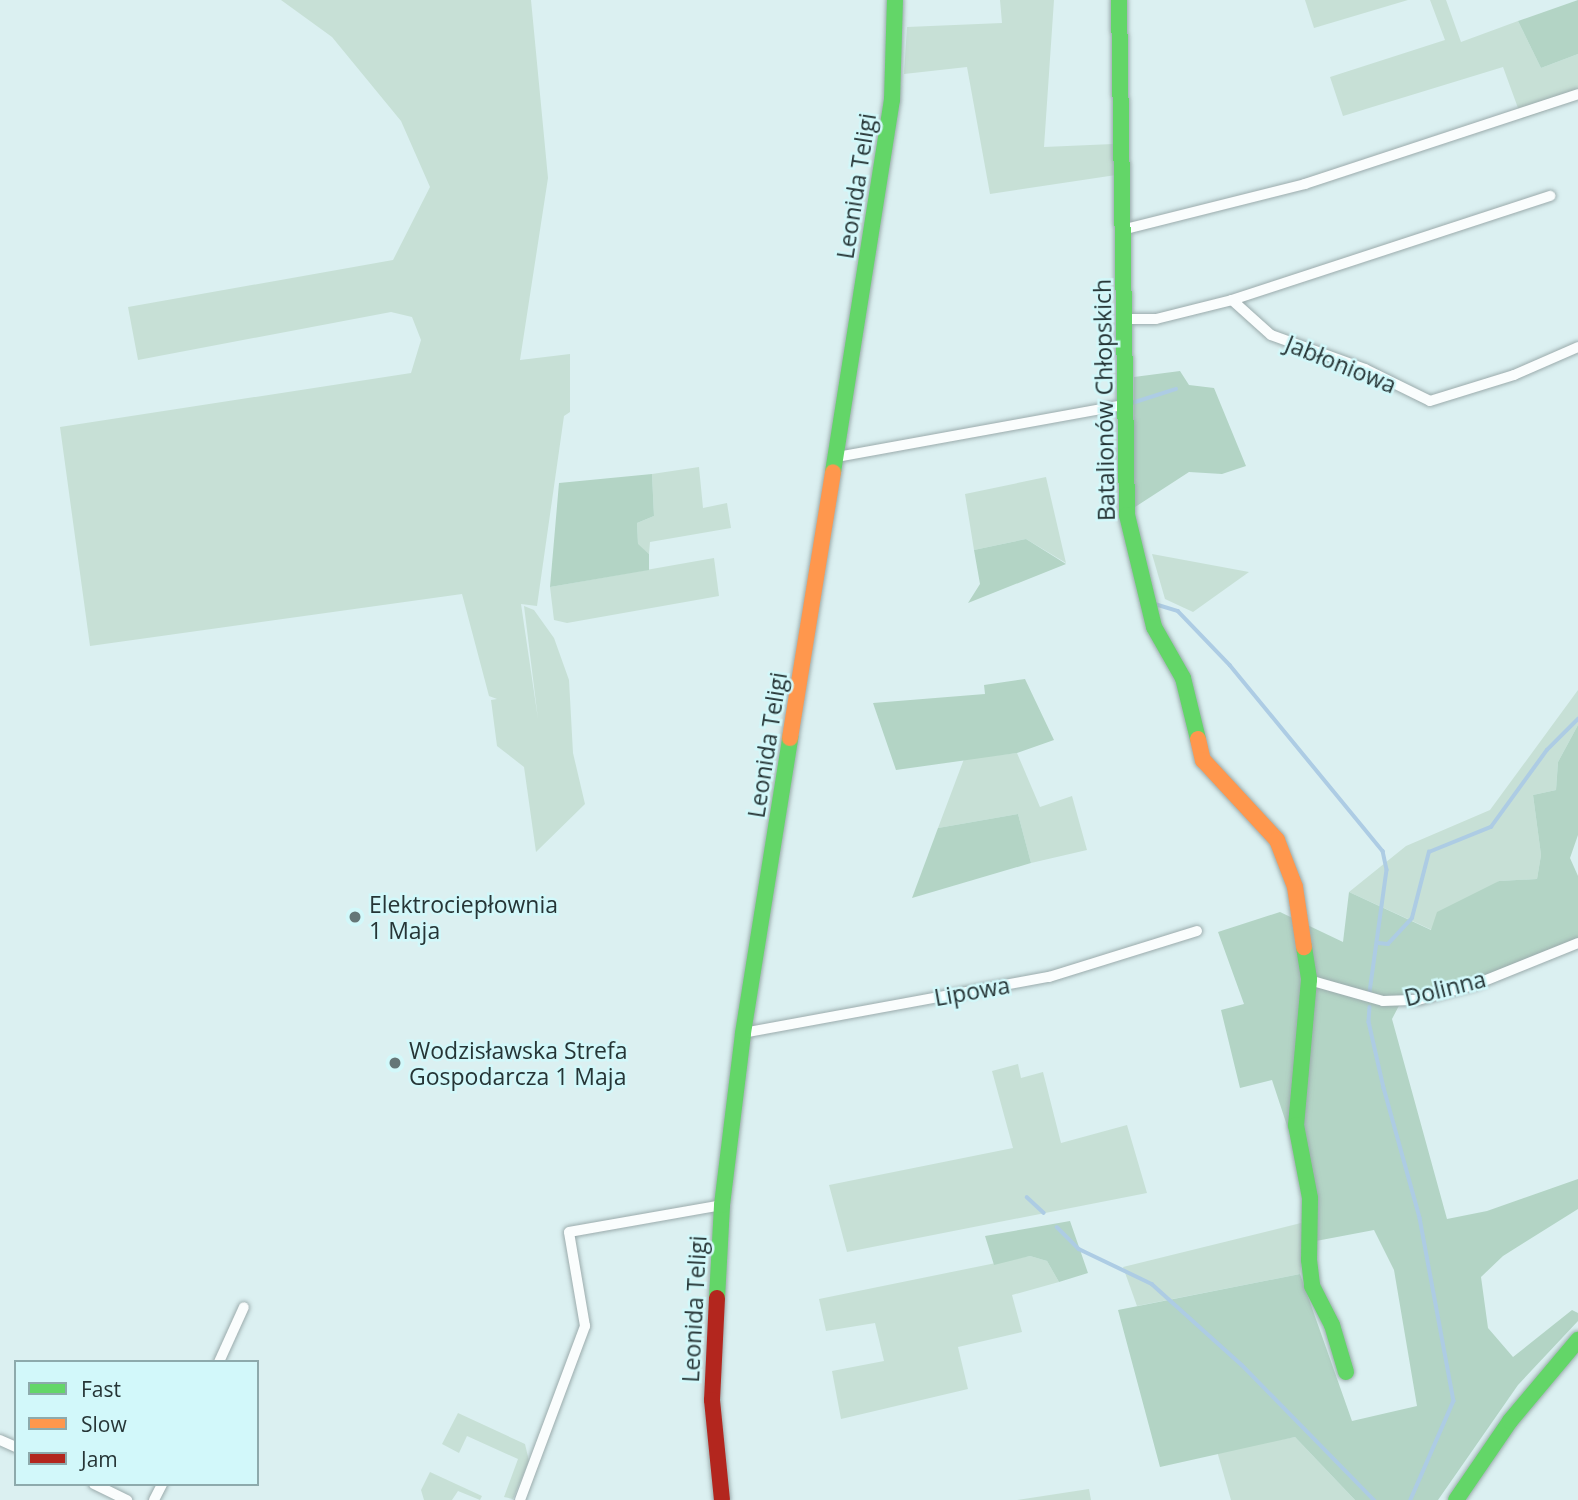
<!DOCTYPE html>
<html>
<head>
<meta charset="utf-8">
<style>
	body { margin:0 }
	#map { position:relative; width:1578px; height:1500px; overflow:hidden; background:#dbf0f1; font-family:"Open Sans",sans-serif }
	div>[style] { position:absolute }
	.green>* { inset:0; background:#c7e0d6 }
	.forest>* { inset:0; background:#b3d4c5 }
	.stream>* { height:3.5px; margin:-1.75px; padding:0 1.75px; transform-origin:1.75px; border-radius:1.75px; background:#adcce4 }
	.roads { filter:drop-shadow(0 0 2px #9babac) drop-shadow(0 0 2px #9babac) }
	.street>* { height:10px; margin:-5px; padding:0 5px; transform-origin:5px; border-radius:5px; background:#fafdfd }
	.fast>* { height:16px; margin:-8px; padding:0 8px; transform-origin:8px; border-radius:8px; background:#63d668 }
	.slow>* { height:16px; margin:-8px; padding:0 8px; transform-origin:8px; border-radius:8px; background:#ff974d }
	.jam>* { height:16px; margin:-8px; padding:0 8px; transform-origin:8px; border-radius:8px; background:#b3261e }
	.dots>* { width:19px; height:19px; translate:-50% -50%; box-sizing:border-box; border:4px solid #d2f8fa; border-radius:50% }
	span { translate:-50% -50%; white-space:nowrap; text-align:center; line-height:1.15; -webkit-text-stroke:5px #d2f8fa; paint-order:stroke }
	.street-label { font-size:23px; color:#263536 }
	.poi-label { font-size:23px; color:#263536 }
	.left { translate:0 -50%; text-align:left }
	.legend { position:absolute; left:14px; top:1360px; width:245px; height:126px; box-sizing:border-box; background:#d2f8fa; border:2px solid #8daaac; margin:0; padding:9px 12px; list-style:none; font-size:21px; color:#263536 }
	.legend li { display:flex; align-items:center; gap:14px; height:35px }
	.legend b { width:35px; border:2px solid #8daaac }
</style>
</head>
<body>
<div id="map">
	<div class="green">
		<i style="clip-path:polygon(281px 0,531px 0,548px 178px,520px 360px,570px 354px,570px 412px,564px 416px,537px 606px,521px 604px,538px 719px,524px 606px,534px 610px,554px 638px,569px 680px,573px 753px,585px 804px,536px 852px,524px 767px,497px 746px,491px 700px,497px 699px,489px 696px,462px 594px,90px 646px,60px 427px,411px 373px,421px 340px,412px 317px,391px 312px,138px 360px,128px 307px,393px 260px,430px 187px,401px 121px,332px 37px)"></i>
		<i style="clip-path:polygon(1000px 0,1054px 0,1044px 147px,1113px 144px,1116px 175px,990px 194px,967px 67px,904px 74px,907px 27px,1002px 23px)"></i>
		<i style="clip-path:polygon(1305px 0,1408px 0,1314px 28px)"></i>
		<i style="clip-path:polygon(1430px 0,1446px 0,1461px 42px,1518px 21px,1541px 68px,1578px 54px,1578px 99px,1522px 119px,1503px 67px,1343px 116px,1330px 77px,1445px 40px)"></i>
		<i style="clip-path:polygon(699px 467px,703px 508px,727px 503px,731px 528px,650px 542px,649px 554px,638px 545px,637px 523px,654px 516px,652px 474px)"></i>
		<i style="clip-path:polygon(1046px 477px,1066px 563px,1026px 539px,974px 550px,965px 494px)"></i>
		<i style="clip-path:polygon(1152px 554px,1249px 572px,1193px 612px,1165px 599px)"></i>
		<i style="clip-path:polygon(714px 558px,719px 596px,567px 623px,554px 620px,550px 587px)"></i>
		<i style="clip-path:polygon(1578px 690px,1578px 725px,1558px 762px,1556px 790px,1533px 795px,1541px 855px,1537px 879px,1499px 881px,1432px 930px,1349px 892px,1406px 846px,1490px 810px)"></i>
		<i style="clip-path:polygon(1017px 753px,1040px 807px,1072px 796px,1087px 850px,1031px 863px,1018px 814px,938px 828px,964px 759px)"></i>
		<i style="clip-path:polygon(1018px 1064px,1021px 1078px,1043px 1072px,1061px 1143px,1127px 1125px,1147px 1193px,847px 1252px,829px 1185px,1013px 1148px,992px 1071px)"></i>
		<i style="clip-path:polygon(1301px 1223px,1305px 1235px,1300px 1274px,1137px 1306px,1123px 1267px)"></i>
		<i style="clip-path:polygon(1030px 1256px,1047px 1261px,1059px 1282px,1012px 1295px,1022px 1332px,958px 1347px,968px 1389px,841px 1419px,832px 1371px,884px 1361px,875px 1323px,826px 1331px,819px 1299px)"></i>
		<i style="clip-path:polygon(458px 1413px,525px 1444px,529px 1461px,513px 1499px,504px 1497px,518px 1459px,467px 1436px,459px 1453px,442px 1444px)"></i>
		<i style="clip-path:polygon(1295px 1437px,1355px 1500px,1231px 1500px,1217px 1451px)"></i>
		<i style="clip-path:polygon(430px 1472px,482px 1496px,480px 1500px,458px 1491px,452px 1500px,424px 1500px,421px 1490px)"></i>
		<i style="clip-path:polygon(1089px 1489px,1091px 1500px,1017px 1500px)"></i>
	</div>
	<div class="forest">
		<i style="clip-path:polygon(1578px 0,1578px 54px,1541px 68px,1518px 21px)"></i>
		<i style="clip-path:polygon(1180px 371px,1189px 385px,1214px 388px,1246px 466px,1222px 474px,1189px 472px,1132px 509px,1134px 377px)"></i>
		<i style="clip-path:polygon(652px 474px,654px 516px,637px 523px,638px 544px,649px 554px,649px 570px,550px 587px,559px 483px)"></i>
		<i style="clip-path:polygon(1026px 539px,1066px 564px,968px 603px,980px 584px,974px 550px)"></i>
		<i style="clip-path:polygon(1025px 679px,1054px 740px,1017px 753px,896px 770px,873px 703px,985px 694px,984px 685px)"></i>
		<i style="clip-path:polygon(1578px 725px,1578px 835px,1570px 858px,1578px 876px,1578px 940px,1488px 975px,1405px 994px,1392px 1019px,1447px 1219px,1487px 1211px,1578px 1179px,1578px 1209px,1503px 1256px,1481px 1277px,1488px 1328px,1513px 1357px,1572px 1310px,1578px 1313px,1578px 1321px,1518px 1385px,1438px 1500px,1355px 1500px,1295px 1437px,1160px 1467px,1118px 1310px,1300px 1274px,1352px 1421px,1417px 1406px,1394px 1270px,1374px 1230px,1316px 1241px,1297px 1156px,1272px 1080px,1240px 1088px,1221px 1010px,1244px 1004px,1218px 932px,1280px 912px,1343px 942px,1349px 892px,1431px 930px,1437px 912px,1499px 881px,1537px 879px,1541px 855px,1533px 795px,1556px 790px,1558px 762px)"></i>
		<i style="clip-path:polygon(1018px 814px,1031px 863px,912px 898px,938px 828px)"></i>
		<i style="clip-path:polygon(1070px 1221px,1088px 1273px,1059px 1282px,1047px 1261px,1030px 1256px,994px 1265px,985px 1236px)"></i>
	</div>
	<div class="stream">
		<i style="left:1132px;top:403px;width:46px;rotate:-17.7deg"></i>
		<i style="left:1155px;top:604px;width:24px;rotate:17deg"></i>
		<i style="left:1178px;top:611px;width:75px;rotate:46.1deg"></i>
		<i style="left:1230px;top:665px;width:241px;rotate:50.6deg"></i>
		<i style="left:1383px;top:851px;width:19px;rotate:78deg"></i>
		<i style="left:1387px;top:870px;width:124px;rotate:97.9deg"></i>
		<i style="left:1378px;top:943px;width:10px;rotate:6deg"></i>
		<i style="left:1388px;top:944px;width:35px;rotate:-47deg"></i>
		<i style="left:1412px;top:918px;width:68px;rotate:-75.6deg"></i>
		<i style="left:1429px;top:852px;width:67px;rotate:-22deg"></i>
		<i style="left:1491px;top:827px;width:95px;rotate:-54deg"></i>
		<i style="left:1547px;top:750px;width:44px;rotate:-45deg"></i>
		<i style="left:1370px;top:1007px;width:15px;rotate:94deg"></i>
		<i style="left:1369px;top:1022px;width:68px;rotate:77.2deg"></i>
		<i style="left:1384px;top:1088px;width:135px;rotate:74.5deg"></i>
		<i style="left:1420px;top:1218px;width:186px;rotate:79.5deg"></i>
		<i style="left:1454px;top:1401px;width:108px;rotate:113.5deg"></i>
		<i style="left:1027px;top:1197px;width:23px;rotate:43deg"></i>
		<i style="left:1057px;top:1227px;width:31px;rotate:45deg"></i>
		<i style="left:1079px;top:1249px;width:81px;rotate:25.6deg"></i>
		<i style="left:1152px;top:1284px;width:121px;rotate:42deg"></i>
		<i style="left:1242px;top:1365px;width:189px;rotate:45.6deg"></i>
	</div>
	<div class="roads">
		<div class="street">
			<i style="left:1122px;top:230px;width:189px;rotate:-14.1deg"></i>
			<i style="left:1305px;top:184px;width:287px;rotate:-18.2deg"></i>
			<i style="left:1232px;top:300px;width:52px;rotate:41.9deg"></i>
			<i style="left:1271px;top:335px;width:100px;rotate:19.9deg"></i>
			<i style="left:1365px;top:369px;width:72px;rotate:26.2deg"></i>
			<i style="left:1430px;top:401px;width:88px;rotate:-17.2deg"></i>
			<i style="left:1514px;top:375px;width:70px;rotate:-23.6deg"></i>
			<i style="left:1124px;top:319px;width:32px"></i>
			<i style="left:1156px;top:319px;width:78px;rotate:-14deg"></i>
			<i style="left:1232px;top:300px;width:335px;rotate:-18.1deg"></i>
			<i style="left:837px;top:457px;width:291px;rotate:-10.3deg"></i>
			<i style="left:1309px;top:980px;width:77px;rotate:15.8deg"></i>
			<i style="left:1383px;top:1001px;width:35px;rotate:-2deg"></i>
			<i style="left:1418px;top:1000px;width:58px;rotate:-15deg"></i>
			<i style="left:1474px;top:985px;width:112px;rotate:-22deg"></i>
			<i style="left:743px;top:1033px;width:311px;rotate:-10.4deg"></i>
			<i style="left:1049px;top:977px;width:155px;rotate:-17.3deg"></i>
			<i style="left:219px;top:1362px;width:60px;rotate:-65.6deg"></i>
			<i style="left:0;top:1440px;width:17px;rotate:24deg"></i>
			<i style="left:94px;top:1484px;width:37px;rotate:26deg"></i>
			<i style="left:154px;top:1500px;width:18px;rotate:-63deg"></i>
			<i style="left:520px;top:1500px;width:186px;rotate:-69.5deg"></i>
			<i style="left:585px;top:1326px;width:95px;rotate:-99.7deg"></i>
			<i style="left:569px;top:1232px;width:155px;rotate:-10deg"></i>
		</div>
		<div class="fast">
			<i style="left:1119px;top:0;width:515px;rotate:89.11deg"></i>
			<i style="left:1127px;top:515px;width:115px;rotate:76.4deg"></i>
			<i style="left:1154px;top:627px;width:59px;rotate:60.4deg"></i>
			<i style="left:1183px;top:678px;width:63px;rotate:76.2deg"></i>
			<i style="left:833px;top:472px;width:377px;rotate:-81deg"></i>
			<i style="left:892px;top:100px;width:100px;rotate:-88.3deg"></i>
			<i style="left:1304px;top:947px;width:33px;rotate:81deg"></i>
			<i style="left:1309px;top:980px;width:146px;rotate:95.1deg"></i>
			<i style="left:1296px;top:1125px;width:74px;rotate:79.1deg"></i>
			<i style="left:1310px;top:1198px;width:62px;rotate:90.9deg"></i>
			<i style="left:1309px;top:1260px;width:26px;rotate:83deg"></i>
			<i style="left:1312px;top:1286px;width:44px;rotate:62.9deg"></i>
			<i style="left:1332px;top:1325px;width:49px;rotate:73.4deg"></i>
			<i style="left:717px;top:1298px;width:93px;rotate:-86.9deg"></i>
			<i style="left:722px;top:1205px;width:173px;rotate:-83deg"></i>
			<i style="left:743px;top:1033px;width:299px;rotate:-80.9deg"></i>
			<i style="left:1456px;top:1500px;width:96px;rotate:-55.6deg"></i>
			<i style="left:1510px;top:1421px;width:106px;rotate:-50deg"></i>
		</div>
		<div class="slow">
			<i style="left:790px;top:738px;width:269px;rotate:-80.8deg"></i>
			<i style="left:1198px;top:739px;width:22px;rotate:77deg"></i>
			<i style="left:1203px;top:760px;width:109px;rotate:47.2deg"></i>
			<i style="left:1277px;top:840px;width:50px;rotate:69deg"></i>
			<i style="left:1295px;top:887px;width:61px;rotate:81.5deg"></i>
		</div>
		<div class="jam">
			<i style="left:717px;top:1298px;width:102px;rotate:92.8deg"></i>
			<i style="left:712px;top:1400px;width:100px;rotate:84.3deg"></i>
		</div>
	</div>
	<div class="dots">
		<i style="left:355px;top:917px;background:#657677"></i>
		<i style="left:395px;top:1063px;background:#657677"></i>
	</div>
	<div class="street-label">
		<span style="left:856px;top:186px;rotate:-81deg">Leonida Teligi</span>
		<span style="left:1341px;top:364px;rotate:22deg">Jabłoniowa</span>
		<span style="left:1104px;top:400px;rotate:-91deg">Batalionów Chłopskich</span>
		<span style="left:767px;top:745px;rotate:-81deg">Leonida Teligi</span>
		<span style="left:1445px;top:988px;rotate:-14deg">Dolinna</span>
		<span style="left:972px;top:991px;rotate:-10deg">Lipowa</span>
		<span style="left:694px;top:1309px;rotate:-87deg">Leonida Teligi</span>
	</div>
	<div class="poi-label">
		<span class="left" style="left:369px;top:917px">Elektrociepłownia<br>1 Maja</span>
		<span class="left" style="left:409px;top:1063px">Wodzisławska Strefa<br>Gospodarcza 1 Maja</span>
	</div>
	<ul class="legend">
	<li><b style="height:9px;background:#63d668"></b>Fast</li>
	<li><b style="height:9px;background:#ff974d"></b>Slow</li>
	<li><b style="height:9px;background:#b3261e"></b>Jam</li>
	</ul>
</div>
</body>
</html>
